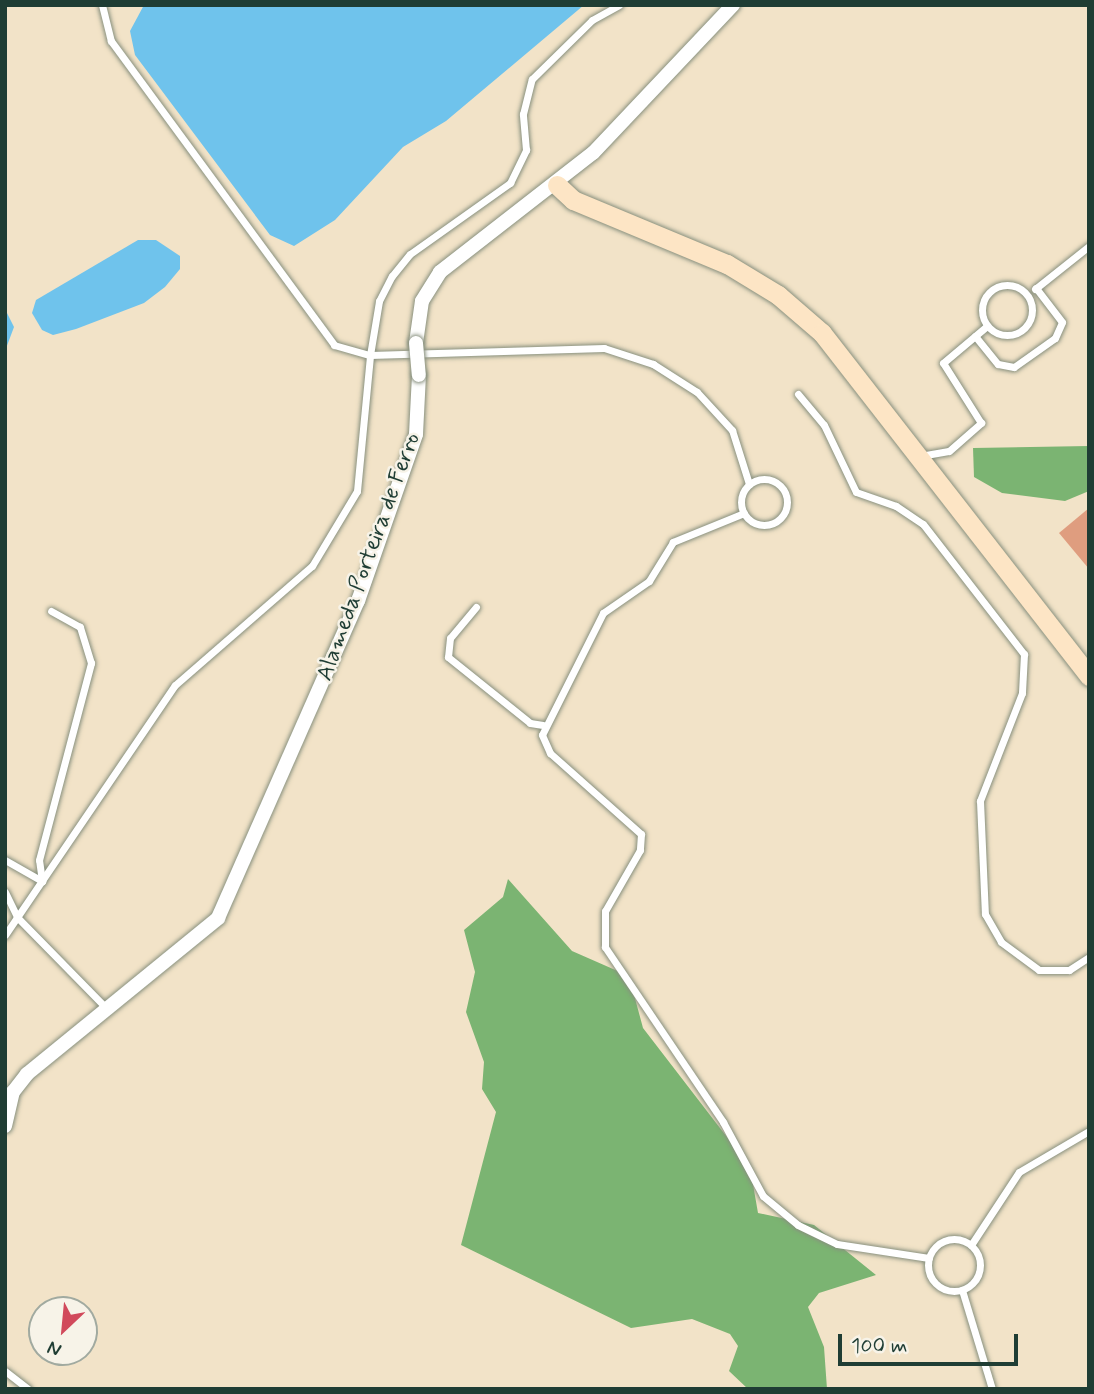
<!DOCTYPE html>
<html>
<head>
<meta charset="utf-8">
<style>
	body { margin:0 }
	#map { position:relative; width:1094px; height:1394px; overflow:hidden; background:#f2e3c8; font-family:Mynerve,sans-serif }
	div>[style] { position:absolute }
	.forest>* { inset:0; background:#7bb472 }
	.water>* { inset:0; background:#6fc3ec }
	.building>* { inset:0; background:#df9d7f }
	.roads { filter:drop-shadow(0 0 2px #88907e) drop-shadow(0 0 2px #88907e) }
	.lane>* { height:7px; margin:-3.5px; padding:0 3.5px; transform-origin:3.5px; border-radius:3.5px; background:#fff }
	.lane>.ring { margin:-3.5px; padding:0; box-sizing:content-box; background:none; border:7px solid #fff; border-radius:50% }
	.street>* { height:14px; margin:-7px; padding:0 7px; transform-origin:7px; border-radius:7px; background:#fff }
	.secondary>* { height:19px; margin:-9.5px; padding:0 9.5px; transform-origin:9.5px; border-radius:9.5px; background:#fde5c5 }
	.bridges { filter:drop-shadow(0 0 2px #88907e) drop-shadow(0 0 2px #88907e) }
	.street-bridge>* { height:14px; margin:-7px; padding:0 7px; transform-origin:7px; border-radius:7px; background:#fff }
	span { translate:-50% -50%; white-space:nowrap; text-align:center; line-height:1.15; -webkit-text-stroke:5px #f7f3e8; paint-order:stroke }
	.street-label { font-size:23px; color:#1f3d34 }
	.frame { position:absolute; inset:0; border:7px solid #1f3d34; pointer-events:none }
	.north { position:absolute; left:28px; top:1296px; width:70px; height:70px; box-sizing:border-box; background:#f7f3e8; border:2px solid #a1aaa0; border-radius:50%; rotate:206deg; font-size:19px; font-weight:700; line-height:28px; text-align:center; color:#1f3d34 }
	.north::after { content:''; display:block; margin:auto; width:24px; height:32px; background:#d1495b; clip-path:polygon(50% 0,100% 100%,50% 72%,0 100%) }
	.scale { position:absolute; left:838px; top:1334px; width:180px; height:32px; box-sizing:border-box; border:4px solid #1f3d34; border-top:0; padding-left:9px; font-size:21px; line-height:24px; white-space:nowrap; color:#1f3d34; -webkit-text-stroke:5px #f7f3e8; paint-order:stroke }
</style>
</head>
<body>
<div id="map">
	<div class="forest">
		<i style="clip-path:polygon(1089px 446px,1089px 491px,1065px 501px,1002px 493px,974px 477px,973px 448px)"></i>
		<i style="clip-path:polygon(508px 879px,572px 951px,629px 976px,643px 1028px,750px 1167px,758px 1213px,814px 1225px,876px 1275px,819px 1293px,808px 1307px,824px 1347px,827px 1389px,748px 1389px,729px 1371px,738px 1346px,730px 1334px,692px 1319px,631px 1328px,461px 1245px,496px 1112px,482px 1089px,484px 1062px,466px 1012px,475px 972px,464px 930px,503px 897px)"></i>
	</div>
	<div class="water">
		<i style="clip-path:polygon(144px 5px,584px 5px,446px 121px,403px 147px,335px 220px,294px 246px,270px 235px,135px 55px,130px 31px)"></i>
		<i style="clip-path:polygon(138px 240px,156px 240px,180px 256px,180px 269px,165px 287px,144px 303px,76px 329px,53px 335px,42px 330px,32px 313px,36px 300px)"></i>
		<i style="clip-path:polygon(5px 309px,14px 327px,5px 351px)"></i>
	</div>
	<div class="building">
		<i style="clip-path:polygon(1089px 508px,1089px 569px,1059px 533px)"></i>
	</div>
	<div class="roads">
		<div class="lane">
			<i style="left:102px;top:5px;width:37px;rotate:76deg"></i>
			<i style="left:111px;top:41px;width:377px;rotate:53.7deg"></i>
			<i style="left:334px;top:345px;width:37px;rotate:16deg"></i>
			<i style="left:370px;top:355px;width:234px;rotate:-1.7deg"></i>
			<i style="left:604px;top:348px;width:52px;rotate:18.1deg"></i>
			<i style="left:653px;top:364px;width:52px;rotate:32.5deg"></i>
			<i style="left:697px;top:392px;width:52px;rotate:47.4deg"></i>
			<i style="left:732px;top:430px;width:57px;rotate:72.5deg"></i>
			<i class="ring" style="left:982px;top:285px;width:43px;height:43px"></i>
			<i style="left:1035px;top:289px;width:69px;rotate:-38.5deg"></i>
			<i style="left:975px;top:336px;width:36px;rotate:51deg"></i>
			<i style="left:998px;top:364px;width:16px;rotate:11deg"></i>
			<i style="left:1014px;top:367px;width:50px;rotate:-35.3deg"></i>
			<i style="left:1055px;top:338px;width:17px;rotate:-66deg"></i>
			<i style="left:1062px;top:322px;width:43px;rotate:-127.4deg"></i>
			<i style="left:798px;top:394px;width:40px;rotate:50deg"></i>
			<i style="left:824px;top:425px;width:74px;rotate:64.5deg"></i>
			<i style="left:856px;top:492px;width:42px;rotate:19.3deg"></i>
			<i style="left:896px;top:506px;width:32px;rotate:34deg"></i>
			<i style="left:923px;top:524px;width:165px;rotate:52.2deg"></i>
			<i style="left:1024px;top:654px;width:39px;rotate:93deg"></i>
			<i style="left:1022px;top:693px;width:116px;rotate:111.3deg"></i>
			<i style="left:980px;top:801px;width:113px;rotate:87.5deg"></i>
			<i style="left:985px;top:914px;width:32px;rotate:60deg"></i>
			<i style="left:1001px;top:942px;width:47px;rotate:36.4deg"></i>
			<i style="left:1039px;top:970px;width:30px"></i>
			<i style="left:1069px;top:970px;width:24px;rotate:-33deg"></i>
			<i style="left:920px;top:456px;width:29px;rotate:-10deg"></i>
			<i style="left:949px;top:451px;width:43px;rotate:-41.2deg"></i>
			<i style="left:981px;top:423px;width:71px;rotate:-122.3deg"></i>
			<i style="left:943px;top:363px;width:57px;rotate:-40.1deg"></i>
			<i class="ring" style="left:741px;top:479px;width:39px;height:39px"></i>
			<i style="left:744px;top:513px;width:77px;rotate:157.8deg"></i>
			<i style="left:673px;top:542px;width:46px;rotate:121.6deg"></i>
			<i style="left:649px;top:581px;width:56px;rotate:145.2deg"></i>
			<i style="left:603px;top:613px;width:136px;rotate:116.6deg"></i>
			<i style="left:542px;top:735px;width:20px;rotate:66deg"></i>
			<i style="left:550px;top:753px;width:122px;rotate:41.7deg"></i>
			<i style="left:641px;top:834px;width:16px;rotate:94deg"></i>
			<i style="left:640px;top:850px;width:70px;rotate:119.8deg"></i>
			<i style="left:605px;top:911px;width:36px;rotate:90deg"></i>
			<i style="left:605px;top:947px;width:211px;rotate:56deg"></i>
			<i style="left:723px;top:1122px;width:84px;rotate:61.6deg"></i>
			<i style="left:763px;top:1196px;width:45px;rotate:39.6deg"></i>
			<i style="left:798px;top:1225px;width:43px;rotate:26deg"></i>
			<i style="left:837px;top:1244px;width:93px;rotate:8.7deg"></i>
			<i style="left:476px;top:607px;width:40px;rotate:130deg"></i>
			<i style="left:450px;top:638px;width:19px;rotate:96deg"></i>
			<i style="left:448px;top:657px;width:105px;rotate:38.8deg"></i>
			<i style="left:530px;top:723px;width:13px;rotate:9deg"></i>
			<i style="left:5px;top:860px;width:43px;rotate:29.6deg"></i>
			<i style="left:42px;top:881px;width:21px;rotate:-98deg"></i>
			<i style="left:39px;top:860px;width:204px;rotate:-75.2deg"></i>
			<i style="left:91px;top:663px;width:38px;rotate:-107deg"></i>
			<i style="left:80px;top:627px;width:33px;rotate:-151deg"></i>
			<i style="left:5px;top:892px;width:28px;rotate:64deg"></i>
			<i style="left:17px;top:917px;width:129px;rotate:45.6deg"></i>
			<i style="left:5px;top:935px;width:302px;rotate:-55.8deg"></i>
			<i style="left:175px;top:685px;width:181px;rotate:-41deg"></i>
			<i style="left:312px;top:566px;width:87px;rotate:-59deg"></i>
			<i style="left:357px;top:491px;width:137px;rotate:-84.5deg"></i>
			<i style="left:370px;top:355px;width:55px;rotate:-80.5deg"></i>
			<i style="left:379px;top:301px;width:28px;rotate:-63deg"></i>
			<i style="left:392px;top:276px;width:28px;rotate:-51deg"></i>
			<i style="left:410px;top:254px;width:123px;rotate:-35.4deg"></i>
			<i style="left:510px;top:183px;width:37px;rotate:-64deg"></i>
			<i style="left:526px;top:150px;width:36px;rotate:-95deg"></i>
			<i style="left:523px;top:114px;width:36px;rotate:-76deg"></i>
			<i style="left:532px;top:79px;width:84px;rotate:-44.5deg"></i>
			<i style="left:592px;top:20px;width:31px;rotate:-29deg"></i>
			<i class="ring" style="left:928px;top:1239px;width:45px;height:45px"></i>
			<i style="left:971px;top:1245px;width:87px;rotate:-56.7deg"></i>
			<i style="left:1019px;top:1172px;width:81px;rotate:-30.4deg"></i>
			<i style="left:962px;top:1290px;width:103px;rotate:73.1deg"></i>
			<i style="left:5px;top:1371px;width:29px;rotate:38deg"></i>
		</div>
		<div class="street">
			<i style="left:416px;top:343px;width:42px;rotate:-81.9deg"></i>
			<i style="left:422px;top:301px;width:34px;rotate:-58deg"></i>
			<i style="left:440px;top:272px;width:194px;rotate:-37.9deg"></i>
			<i style="left:593px;top:153px;width:204px;rotate:-46.6deg"></i>
			<i style="left:5px;top:1126px;width:35px;rotate:-77deg"></i>
			<i style="left:13px;top:1092px;width:23px;rotate:-52deg"></i>
			<i style="left:27px;top:1074px;width:247px;rotate:-39.2deg"></i>
			<i style="left:218px;top:918px;width:347px;rotate:-66.2deg"></i>
			<i style="left:358px;top:601px;width:177px;rotate:-70.8deg"></i>
			<i style="left:416px;top:434px;width:59px;rotate:-87.1deg"></i>
		</div>
		<div class="secondary">
			<i style="left:557px;top:185px;width:22px;rotate:43deg"></i>
			<i style="left:573px;top:200px;width:167px;rotate:22.6deg"></i>
			<i style="left:727px;top:264px;width:60px;rotate:31.3deg"></i>
			<i style="left:778px;top:295px;width:58px;rotate:40.8deg"></i>
			<i style="left:822px;top:333px;width:435px;rotate:52.1deg"></i>
		</div>
	</div>
	<div class="bridges">
		<div class="street-bridge">
			<i style="left:416px;top:343px;width:32px;rotate:85deg"></i>
		</div>
	</div>
	<div class="street-label">
		<span style="left:369px;top:557px;rotate:-70deg">Alameda Porteira de Ferro</span>
	</div>
	<div class="frame"></div>
	<div class="north">N</div>
	<div class="scale">100 m</div>
</div>
</body>
</html>
